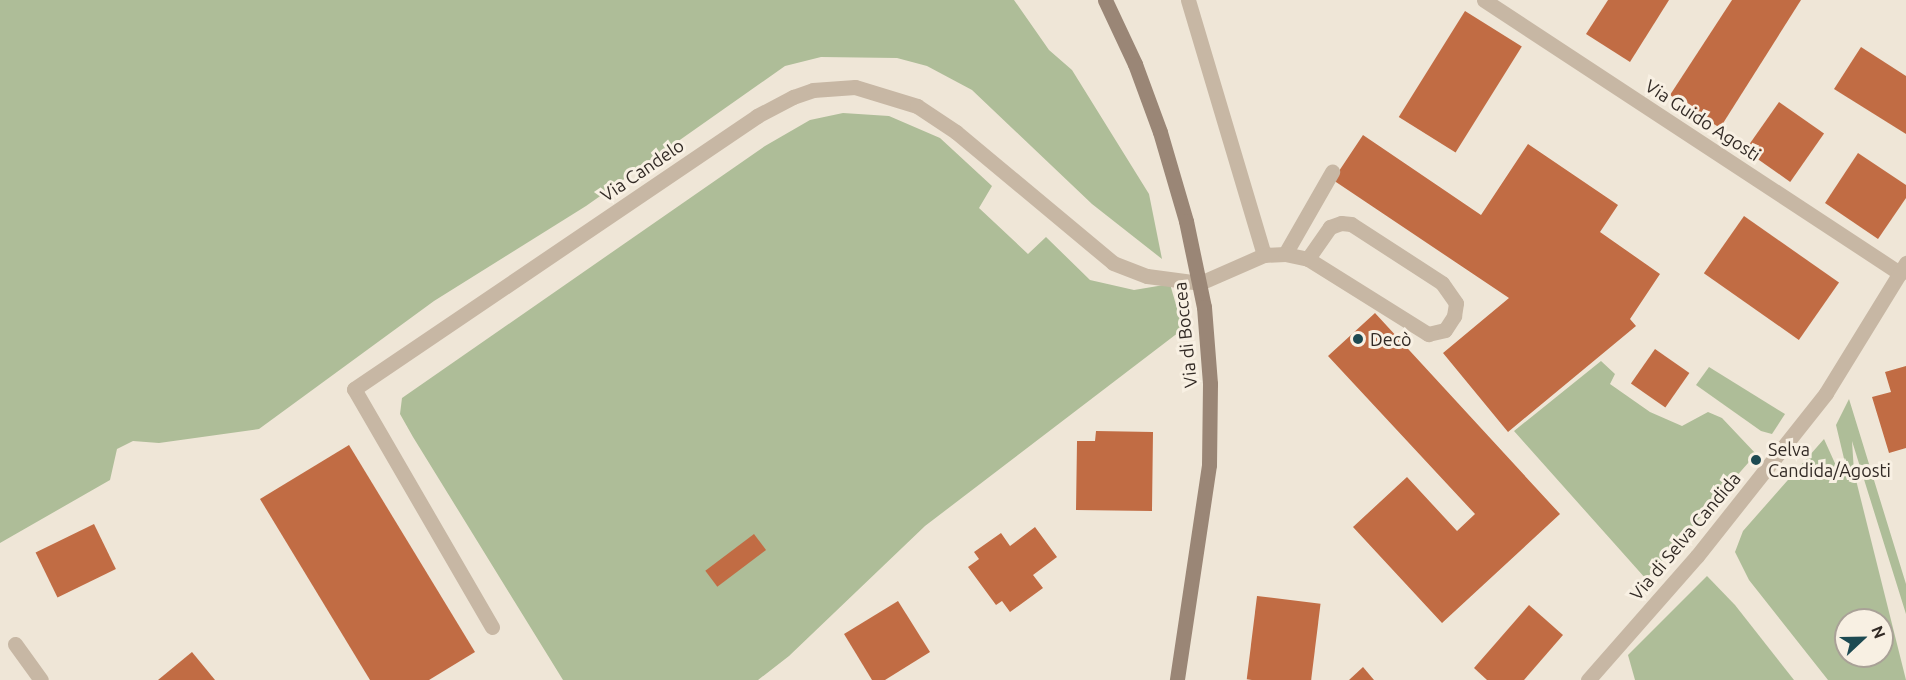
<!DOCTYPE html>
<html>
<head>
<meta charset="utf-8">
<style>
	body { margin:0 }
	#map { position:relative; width:1906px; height:680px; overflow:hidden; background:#efe6d7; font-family:Ubuntu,sans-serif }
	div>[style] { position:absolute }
	.green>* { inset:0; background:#aebd98 }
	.building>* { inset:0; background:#c16c44; transform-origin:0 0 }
	.service>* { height:15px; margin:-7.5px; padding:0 7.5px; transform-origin:7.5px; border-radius:7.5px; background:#c7b7a4 }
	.minor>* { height:15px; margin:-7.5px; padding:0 7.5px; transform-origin:7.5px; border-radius:7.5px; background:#c7b7a4 }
	.tertiary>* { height:15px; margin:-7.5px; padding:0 7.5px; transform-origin:7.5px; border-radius:7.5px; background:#c7b7a4 }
	.secondary>* { height:15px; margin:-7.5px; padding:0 7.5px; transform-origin:7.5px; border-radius:7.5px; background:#9a8676 }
	.dots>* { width:16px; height:16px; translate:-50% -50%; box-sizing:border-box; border:3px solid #f8f0e3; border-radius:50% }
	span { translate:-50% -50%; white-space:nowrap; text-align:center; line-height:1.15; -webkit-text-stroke:6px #f8f0e3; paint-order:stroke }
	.street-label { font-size:18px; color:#322a25 }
	.poi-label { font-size:18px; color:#322a25 }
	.left { translate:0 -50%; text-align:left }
	.north { position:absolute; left:1834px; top:608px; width:60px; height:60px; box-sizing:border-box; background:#f8f0e3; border:2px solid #a9a197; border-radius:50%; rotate:68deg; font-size:16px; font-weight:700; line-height:24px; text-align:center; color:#322a25 }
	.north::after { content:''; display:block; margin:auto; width:21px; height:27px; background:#1d4a52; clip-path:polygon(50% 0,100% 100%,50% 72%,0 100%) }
</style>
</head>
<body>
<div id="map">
	<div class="green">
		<i style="clip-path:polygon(0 0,1014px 0,1049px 50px,1072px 70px,1149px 194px,1162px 259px,1092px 204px,972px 90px,927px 66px,897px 58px,821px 57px,785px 66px,586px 206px,434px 301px,259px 429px,159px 443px,133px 441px,117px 449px,110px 480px,0 543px)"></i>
		<i style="clip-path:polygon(843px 113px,889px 116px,940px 138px,992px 186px,979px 208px,1028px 254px,1046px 237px,1090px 280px,1134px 290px,1170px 284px,1183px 329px,925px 526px,789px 656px,758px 680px,563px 680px,413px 437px,400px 414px,402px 398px,765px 146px,810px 120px)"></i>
		<i style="clip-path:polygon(1601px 361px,1615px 374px,1610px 384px,1650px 412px,1682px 426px,1708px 412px,1722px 418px,1756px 454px,1646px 579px,1514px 431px)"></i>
		<i style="clip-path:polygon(1709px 367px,1785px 414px,1772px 434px,1761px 431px,1696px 385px)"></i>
		<i style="clip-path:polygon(evenodd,1849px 399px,1906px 584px,1906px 614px,1852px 441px,1854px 472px,1906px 680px,1828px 680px,1749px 580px,1735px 552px,1743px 531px,1824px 439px,1838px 470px,1846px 467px,1836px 425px,1849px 399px,1846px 620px,1882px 620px,1882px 656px,1846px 656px,1846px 620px)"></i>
		<i style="clip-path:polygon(1707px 576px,1735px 605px,1794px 680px,1635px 680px,1628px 655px)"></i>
	</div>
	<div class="building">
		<i style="clip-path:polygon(1608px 0,1669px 0,1630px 62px,1586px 34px)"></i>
		<i style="clip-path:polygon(1732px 0,1801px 0,1720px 128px,1670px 95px)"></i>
		<i style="left:1465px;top:11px;width:67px;height:125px;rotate:32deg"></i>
		<i style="clip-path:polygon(1861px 47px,1906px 76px,1906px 134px,1834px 89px)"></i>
		<i style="left:1779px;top:102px;width:55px;height:59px;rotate:35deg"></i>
		<i style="clip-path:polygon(1363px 135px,1481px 215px,1528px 144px,1618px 205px,1600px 232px,1660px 274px,1630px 319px,1636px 326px,1508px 432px,1443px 353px,1509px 298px,1333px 180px)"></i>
		<i style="clip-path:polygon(1858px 153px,1906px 185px,1906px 198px,1878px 239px,1825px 203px)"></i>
		<i style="left:1744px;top:216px;width:116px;height:70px;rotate:35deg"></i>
		<i style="clip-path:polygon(1375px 313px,1560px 514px,1442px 623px,1353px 527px,1407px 477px,1457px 531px,1475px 514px,1328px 356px)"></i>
		<i style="left:1655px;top:349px;width:42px;height:42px;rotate:35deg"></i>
		<i style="clip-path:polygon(1906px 366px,1906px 448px,1889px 453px,1872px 397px,1891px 392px,1885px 372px)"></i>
		<i style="clip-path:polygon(1096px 431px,1153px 432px,1152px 511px,1076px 510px,1077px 441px,1095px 441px)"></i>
		<i style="clip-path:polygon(349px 445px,475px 652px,429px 680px,370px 680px,260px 499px)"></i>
		<i style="left:94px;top:524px;width:50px;height:65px;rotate:64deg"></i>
		<i style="clip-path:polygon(1035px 527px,1057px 557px,1033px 575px,1043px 588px,1010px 612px,1002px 601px,996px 605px,968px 567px,979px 559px,974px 552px,1001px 533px,1010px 546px)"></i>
		<i style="left:754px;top:534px;width:20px;height:61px;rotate:53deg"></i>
		<i style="left:1257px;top:596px;width:64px;height:84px;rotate:7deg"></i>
		<i style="clip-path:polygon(898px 601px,930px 652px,885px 680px,872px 680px,844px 634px)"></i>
		<i style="clip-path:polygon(1529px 605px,1563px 635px,1524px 680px,1487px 680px,1474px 668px)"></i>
		<i style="clip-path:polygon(192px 652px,215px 680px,158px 680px)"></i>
		<i style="clip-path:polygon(1363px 667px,1374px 680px,1349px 680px)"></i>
	</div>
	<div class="service">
		<i style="left:1188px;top:0;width:266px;rotate:73.4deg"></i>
		<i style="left:1285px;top:254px;width:95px;rotate:-60.2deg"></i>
		<i style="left:1200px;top:283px;width:70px;rotate:-23.6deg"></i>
		<i style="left:1264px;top:255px;width:21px;rotate:-3deg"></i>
		<i style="left:1285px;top:254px;width:24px;rotate:12deg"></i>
		<i style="left:1308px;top:259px;width:142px;rotate:32deg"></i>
		<i style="left:1428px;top:334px;width:17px;rotate:-13deg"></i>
		<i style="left:1445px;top:330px;width:17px;rotate:-57deg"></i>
		<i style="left:1454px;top:316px;width:13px;rotate:-81deg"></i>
		<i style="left:1456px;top:303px;width:24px;rotate:-125deg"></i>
		<i style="left:1442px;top:283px;width:108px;rotate:-147deg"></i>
		<i style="left:1351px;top:224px;width:10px;rotate:-174deg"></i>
		<i style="left:1341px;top:223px;width:12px;rotate:160deg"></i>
		<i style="left:1330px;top:227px;width:39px;rotate:125deg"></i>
	</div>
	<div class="minor">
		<i style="left:1484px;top:0;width:498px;rotate:33.3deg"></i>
		<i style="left:492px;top:627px;width:275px;rotate:-120.1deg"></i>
		<i style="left:354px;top:389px;width:487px;rotate:-34.1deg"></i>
		<i style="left:757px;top:116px;width:41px;rotate:-27.8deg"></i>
		<i style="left:793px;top:97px;width:21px;rotate:-19deg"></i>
		<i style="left:813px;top:90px;width:42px;rotate:-4.1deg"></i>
		<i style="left:855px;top:87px;width:65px;rotate:17deg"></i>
		<i style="left:917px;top:106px;width:47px;rotate:33.7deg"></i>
		<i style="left:956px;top:132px;width:204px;rotate:39.8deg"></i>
		<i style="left:1113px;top:263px;width:36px;rotate:21deg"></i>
		<i style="left:1147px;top:276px;width:53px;rotate:7.5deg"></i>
		<i style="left:15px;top:644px;width:44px;rotate:54.2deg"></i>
	</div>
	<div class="tertiary">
		<i style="left:1588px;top:680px;width:165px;rotate:-48.7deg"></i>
		<i style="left:1697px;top:556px;width:208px;rotate:-51.6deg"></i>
		<i style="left:1826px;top:393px;width:153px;rotate:-58.4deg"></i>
	</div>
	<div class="secondary">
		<i style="left:1105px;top:0;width:71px;rotate:64.9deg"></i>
		<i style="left:1135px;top:64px;width:72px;rotate:69.8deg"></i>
		<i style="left:1160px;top:132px;width:93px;rotate:73.7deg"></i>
		<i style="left:1186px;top:221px;width:88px;rotate:78.2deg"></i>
		<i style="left:1204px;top:307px;width:77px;rotate:85.5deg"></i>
		<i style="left:1210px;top:384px;width:81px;rotate:90.7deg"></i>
		<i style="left:1209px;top:465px;width:217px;rotate:98.5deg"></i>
	</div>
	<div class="dots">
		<i style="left:1358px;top:339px;background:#1d4a52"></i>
		<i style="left:1756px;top:460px;background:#1d4a52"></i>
	</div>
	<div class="street-label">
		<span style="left:1703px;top:120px;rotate:33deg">Via Guido Agosti</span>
		<span style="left:642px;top:170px;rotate:-34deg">Via Candelo</span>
		<span style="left:1185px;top:335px;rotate:-96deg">Via di Boccea</span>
		<span style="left:1685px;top:536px;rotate:-50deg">Via di Selva Candida</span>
	</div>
	<div class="poi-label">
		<span class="left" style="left:1370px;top:339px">Decò</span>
		<span class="left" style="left:1768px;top:460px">Selva<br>Candida/Agosti</span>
	</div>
	<div class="north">N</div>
</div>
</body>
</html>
